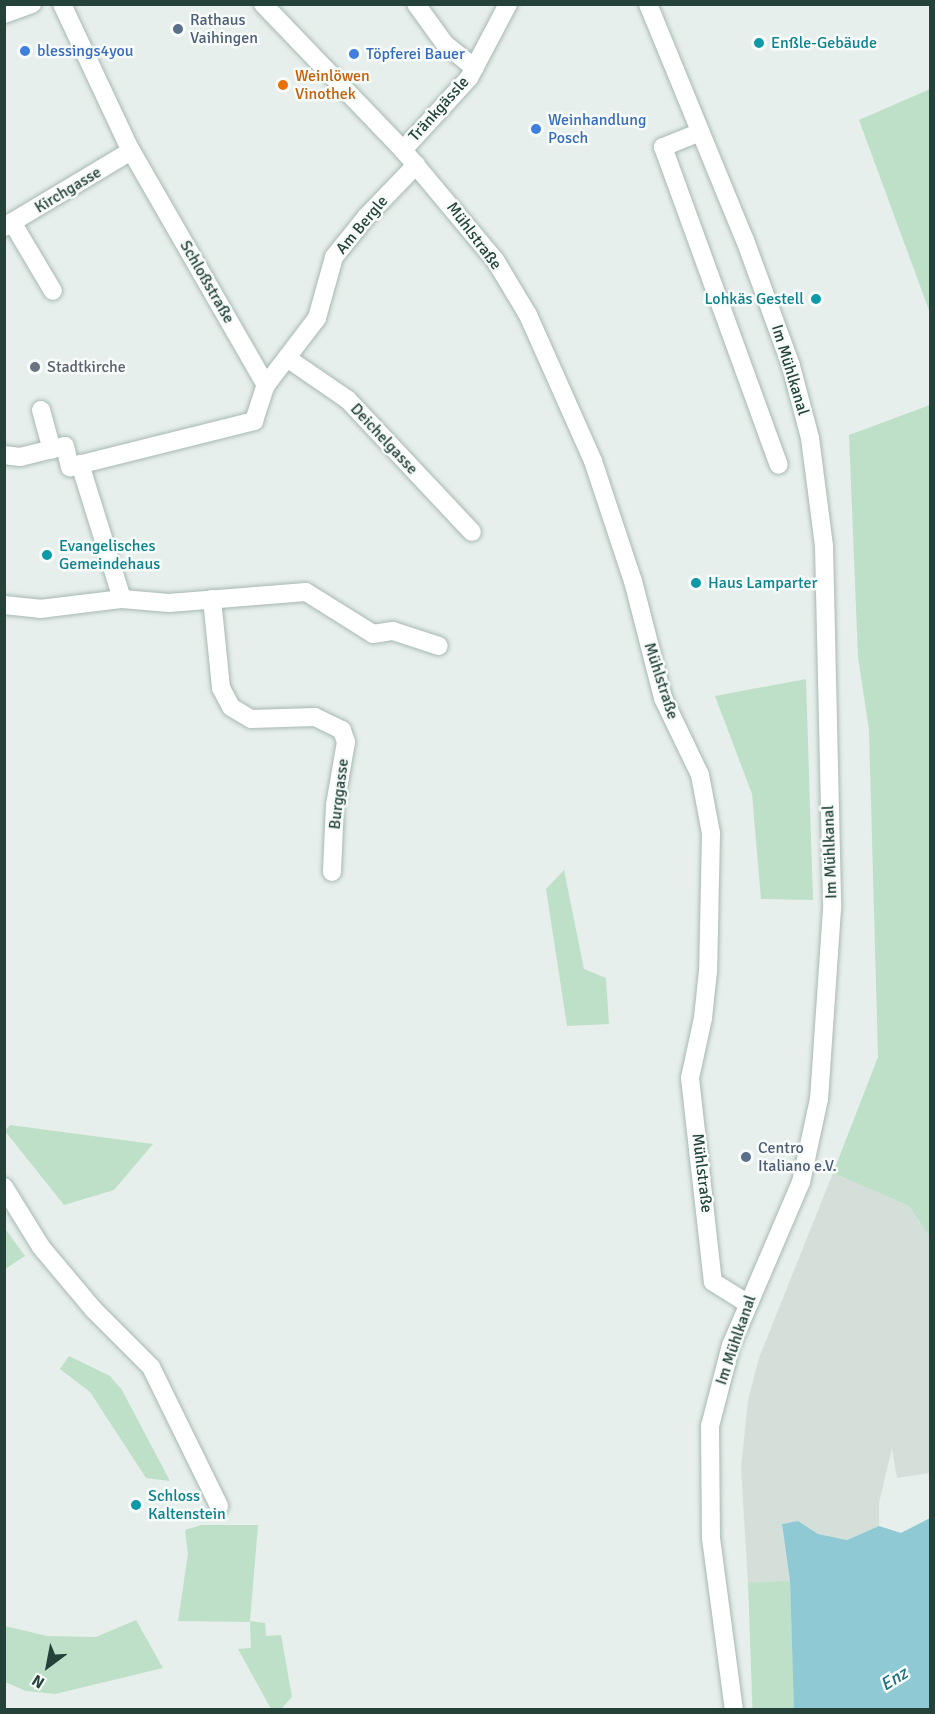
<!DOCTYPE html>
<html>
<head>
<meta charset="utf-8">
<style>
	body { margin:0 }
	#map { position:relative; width:935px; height:1714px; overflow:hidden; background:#e6efeb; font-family:Signika,sans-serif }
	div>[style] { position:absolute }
	.built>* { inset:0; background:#d4dfda }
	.green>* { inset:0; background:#bfe0c8; transform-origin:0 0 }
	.water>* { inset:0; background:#8ec9d4 }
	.roads { filter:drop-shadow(0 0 2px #a8b8b2) drop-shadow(0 0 2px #a8b8b2) }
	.minor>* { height:18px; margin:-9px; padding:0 9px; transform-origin:9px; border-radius:9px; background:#fff }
	.dots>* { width:16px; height:16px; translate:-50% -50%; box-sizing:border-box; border:3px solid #f7fbf9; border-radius:50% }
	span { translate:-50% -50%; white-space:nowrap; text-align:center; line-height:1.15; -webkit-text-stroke:5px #f7fbf9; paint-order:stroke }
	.service-label { font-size:16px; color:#4e5e75 }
	.left { translate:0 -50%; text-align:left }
	.culture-label { font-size:16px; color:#0d838f }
	.right { translate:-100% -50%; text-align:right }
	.shop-label { font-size:16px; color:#366cbe }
	.food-label { font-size:16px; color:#c56008 }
	.street-label { font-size:16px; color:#24423a }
	.worship-label { font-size:16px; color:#5b616d }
	.water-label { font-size:18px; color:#1c6f80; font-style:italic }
	.frame { position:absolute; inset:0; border:6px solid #24423a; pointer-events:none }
	.north { position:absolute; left:18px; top:1636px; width:60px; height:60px; -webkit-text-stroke:4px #f7fbf9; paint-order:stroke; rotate:212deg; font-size:16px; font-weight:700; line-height:24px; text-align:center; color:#24423a }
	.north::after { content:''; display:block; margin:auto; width:21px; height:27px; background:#24423a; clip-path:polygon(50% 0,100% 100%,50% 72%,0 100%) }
</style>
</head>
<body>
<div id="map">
	<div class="built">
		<i style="clip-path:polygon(833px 1173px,909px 1206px,930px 1237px,930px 1473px,897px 1478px,892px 1448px,879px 1503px,879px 1526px,847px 1540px,818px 1534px,798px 1521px,782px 1524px,790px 1581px,748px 1585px,741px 1468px,748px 1400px,759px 1358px)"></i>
	</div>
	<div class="green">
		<i style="clip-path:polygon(930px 89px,930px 313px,859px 120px)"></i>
		<i style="clip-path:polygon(930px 405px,930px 1237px,909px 1206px,833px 1173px,878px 1057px,869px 730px,858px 657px,849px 435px)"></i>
		<i style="clip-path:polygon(806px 679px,813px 900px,761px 899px,752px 794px,715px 696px)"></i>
		<i style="clip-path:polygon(564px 870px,584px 969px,606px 978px,609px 1024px,567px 1026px,546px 889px)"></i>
		<i style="clip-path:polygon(10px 1125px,153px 1144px,114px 1190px,64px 1205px,5px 1131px)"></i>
		<i style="clip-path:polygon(4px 1227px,25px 1256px,5px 1269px,4px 1269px)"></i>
		<i style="clip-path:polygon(69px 1356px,110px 1376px,122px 1390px,170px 1481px,146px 1478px,90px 1392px,60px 1369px)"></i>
		<i style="clip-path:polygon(201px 1525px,258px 1525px,250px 1621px,265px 1623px,266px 1636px,281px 1635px,292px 1697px,281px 1709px,271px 1709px,238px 1649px,251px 1648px,250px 1622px,178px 1621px,188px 1554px,185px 1530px)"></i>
		<i style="left:790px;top:1581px;width:128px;height:42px;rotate:88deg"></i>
		<i style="clip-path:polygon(136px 1620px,163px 1668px,55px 1694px,26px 1691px,5px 1682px,5px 1626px,47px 1636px,96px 1637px)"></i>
	</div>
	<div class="water">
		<i style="clip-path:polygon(930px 1518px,930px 1709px,794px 1709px,790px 1581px,782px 1524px,798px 1521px,818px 1534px,847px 1540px,879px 1526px,901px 1533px)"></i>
	</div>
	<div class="roads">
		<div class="minor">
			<i style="left:62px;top:4px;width:158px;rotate:64.9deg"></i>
			<i style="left:129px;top:147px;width:275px;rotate:60.1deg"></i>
			<i style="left:263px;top:4px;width:202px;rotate:46.2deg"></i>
			<i style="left:403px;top:150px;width:143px;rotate:50.1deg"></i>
			<i style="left:495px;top:260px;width:64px;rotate:59deg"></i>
			<i style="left:528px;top:315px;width:160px;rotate:66deg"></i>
			<i style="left:593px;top:461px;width:126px;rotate:71.6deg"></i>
			<i style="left:633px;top:581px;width:121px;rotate:75.6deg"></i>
			<i style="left:663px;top:698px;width:85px;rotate:64.3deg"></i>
			<i style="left:700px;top:775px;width:59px;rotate:79.3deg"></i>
			<i style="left:711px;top:833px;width:138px;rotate:91.2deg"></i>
			<i style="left:708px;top:971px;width:47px;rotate:96.1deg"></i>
			<i style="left:703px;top:1018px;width:61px;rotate:102.2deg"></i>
			<i style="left:690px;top:1078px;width:205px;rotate:83.6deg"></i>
			<i style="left:713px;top:1282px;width:40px;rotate:32deg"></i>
			<i style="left:416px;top:4px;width:49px;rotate:54.1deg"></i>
			<i style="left:445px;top:44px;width:38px;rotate:39deg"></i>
			<i style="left:648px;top:4px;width:255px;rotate:67.7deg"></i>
			<i style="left:745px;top:240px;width:134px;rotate:69.9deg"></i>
			<i style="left:791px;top:366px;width:74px;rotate:75.2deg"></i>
			<i style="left:810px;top:438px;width:109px;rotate:82.6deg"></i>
			<i style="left:824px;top:546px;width:363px;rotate:88.7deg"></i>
			<i style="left:832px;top:909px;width:190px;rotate:93.9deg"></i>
			<i style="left:819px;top:1099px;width:85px;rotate:102.2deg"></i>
			<i style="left:801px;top:1182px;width:177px;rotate:113.2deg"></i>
			<i style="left:731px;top:1345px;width:84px;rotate:104.5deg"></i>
			<i style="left:710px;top:1426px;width:112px;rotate:89.5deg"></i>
			<i style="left:711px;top:1538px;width:174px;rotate:82.4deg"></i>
			<i style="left:4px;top:14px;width:30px;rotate:-20deg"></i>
			<i style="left:698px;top:133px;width:38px;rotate:158deg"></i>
			<i style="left:663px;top:147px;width:338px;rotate:70deg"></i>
			<i style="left:403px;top:150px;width:98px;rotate:-47.5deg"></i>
			<i style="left:469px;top:78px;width:84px;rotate:-62.2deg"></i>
			<i style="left:12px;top:222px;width:80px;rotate:59.3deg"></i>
			<i style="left:4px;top:227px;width:148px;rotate:-30.9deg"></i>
			<i style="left:287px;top:358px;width:74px;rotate:34.5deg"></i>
			<i style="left:348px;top:400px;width:181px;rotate:46.8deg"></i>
			<i style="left:41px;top:410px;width:41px;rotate:74.6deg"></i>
			<i style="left:4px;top:455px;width:16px;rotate:7deg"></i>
			<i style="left:20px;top:457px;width:46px;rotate:-13.7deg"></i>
			<i style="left:65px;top:446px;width:22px;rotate:77deg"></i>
			<i style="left:70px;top:467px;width:190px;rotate:-14deg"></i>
			<i style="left:254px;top:421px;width:38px;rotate:-72deg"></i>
			<i style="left:266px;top:385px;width:84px;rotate:-52.7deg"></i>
			<i style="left:317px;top:318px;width:63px;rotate:-74.4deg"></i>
			<i style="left:334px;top:257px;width:53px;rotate:-51.2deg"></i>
			<i style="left:367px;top:216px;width:71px;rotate:-46.1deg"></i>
			<i style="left:80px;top:464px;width:141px;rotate:72.7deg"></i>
			<i style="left:212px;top:599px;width:89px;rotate:84.2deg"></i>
			<i style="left:221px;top:688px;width:21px;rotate:62deg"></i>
			<i style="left:231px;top:707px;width:23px;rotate:31deg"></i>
			<i style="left:251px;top:719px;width:64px;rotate:-1.8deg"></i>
			<i style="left:315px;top:717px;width:30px;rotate:26deg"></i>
			<i style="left:342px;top:730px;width:13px;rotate:72deg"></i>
			<i style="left:346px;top:742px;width:64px;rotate:99.9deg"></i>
			<i style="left:335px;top:805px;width:67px;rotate:92.6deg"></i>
			<i style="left:4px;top:605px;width:36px;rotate:6deg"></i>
			<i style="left:40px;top:609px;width:83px;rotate:-7deg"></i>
			<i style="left:122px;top:599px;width:47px;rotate:4.9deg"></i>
			<i style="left:169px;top:603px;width:137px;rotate:-4.6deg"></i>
			<i style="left:306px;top:592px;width:79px;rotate:32.1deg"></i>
			<i style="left:373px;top:634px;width:20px;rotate:-9deg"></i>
			<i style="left:393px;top:631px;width:48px;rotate:18.1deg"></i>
			<i style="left:4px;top:1187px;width:70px;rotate:58.3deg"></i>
			<i style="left:41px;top:1247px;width:81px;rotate:50deg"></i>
			<i style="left:93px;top:1309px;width:82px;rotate:45deg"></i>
			<i style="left:151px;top:1367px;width:155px;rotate:63.9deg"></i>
		</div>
	</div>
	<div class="dots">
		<i style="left:178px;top:29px;background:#5c6f8a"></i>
		<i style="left:759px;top:43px;background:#0f9aa8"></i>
		<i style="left:25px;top:51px;background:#3f7fe0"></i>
		<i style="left:354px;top:54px;background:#3f7fe0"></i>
		<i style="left:283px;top:85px;background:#e8710a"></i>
		<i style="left:536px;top:129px;background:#3f7fe0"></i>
		<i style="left:816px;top:299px;background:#0f9aa8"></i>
		<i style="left:35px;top:367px;background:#6b7280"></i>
		<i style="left:47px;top:555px;background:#0f9aa8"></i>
		<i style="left:696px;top:583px;background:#0f9aa8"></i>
		<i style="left:746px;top:1157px;background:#5c6f8a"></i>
		<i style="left:136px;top:1505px;background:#0f9aa8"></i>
	</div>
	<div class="service-label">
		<span class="left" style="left:190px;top:29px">Rathaus<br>Vaihingen</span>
		<span class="left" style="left:758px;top:1157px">Centro<br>Italiano e.V.</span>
	</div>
	<div class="culture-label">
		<span class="left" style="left:771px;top:43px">Enßle-Gebäude</span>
		<span class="right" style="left:804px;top:299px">Lohkäs Gestell</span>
		<span class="left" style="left:59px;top:555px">Evangelisches<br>Gemeindehaus</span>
		<span class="left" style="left:708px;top:583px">Haus Lamparter</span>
		<span class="left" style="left:148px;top:1505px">Schloss<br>Kaltenstein</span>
	</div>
	<div class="shop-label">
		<span class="left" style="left:37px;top:51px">blessings4you</span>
		<span class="left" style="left:366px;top:54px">Töpferei Bauer</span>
		<span class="left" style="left:548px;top:129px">Weinhandlung<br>Posch</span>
	</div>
	<div class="food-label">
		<span class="left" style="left:295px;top:85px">Weinlöwen<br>Vinothek</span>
	</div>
	<div class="street-label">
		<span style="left:439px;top:109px;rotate:-48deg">Tränkgässle</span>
		<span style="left:68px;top:190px;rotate:-31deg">Kirchgasse</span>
		<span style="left:362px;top:225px;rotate:-50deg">Am Bergle</span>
		<span style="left:474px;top:236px;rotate:53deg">Mühlstraße</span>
		<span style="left:207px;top:282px;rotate:60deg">Schloßstraße</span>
		<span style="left:790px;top:370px;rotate:73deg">Im Mühlkanal</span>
		<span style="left:384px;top:439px;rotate:47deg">Deichelgasse</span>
		<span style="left:661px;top:681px;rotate:72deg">Mühlstraße</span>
		<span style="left:339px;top:794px;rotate:-83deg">Burggasse</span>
		<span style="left:830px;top:852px;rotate:-92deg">Im Mühlkanal</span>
		<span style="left:702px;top:1173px;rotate:83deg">Mühlstraße</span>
		<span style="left:736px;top:1340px;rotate:-71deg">Im Mühlkanal</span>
	</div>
	<div class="worship-label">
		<span class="left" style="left:47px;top:367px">Stadtkirche</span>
	</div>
	<div class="water-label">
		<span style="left:894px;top:1679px;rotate:-32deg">Enz</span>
	</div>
	<div class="frame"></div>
	<div class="north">N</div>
</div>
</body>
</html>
